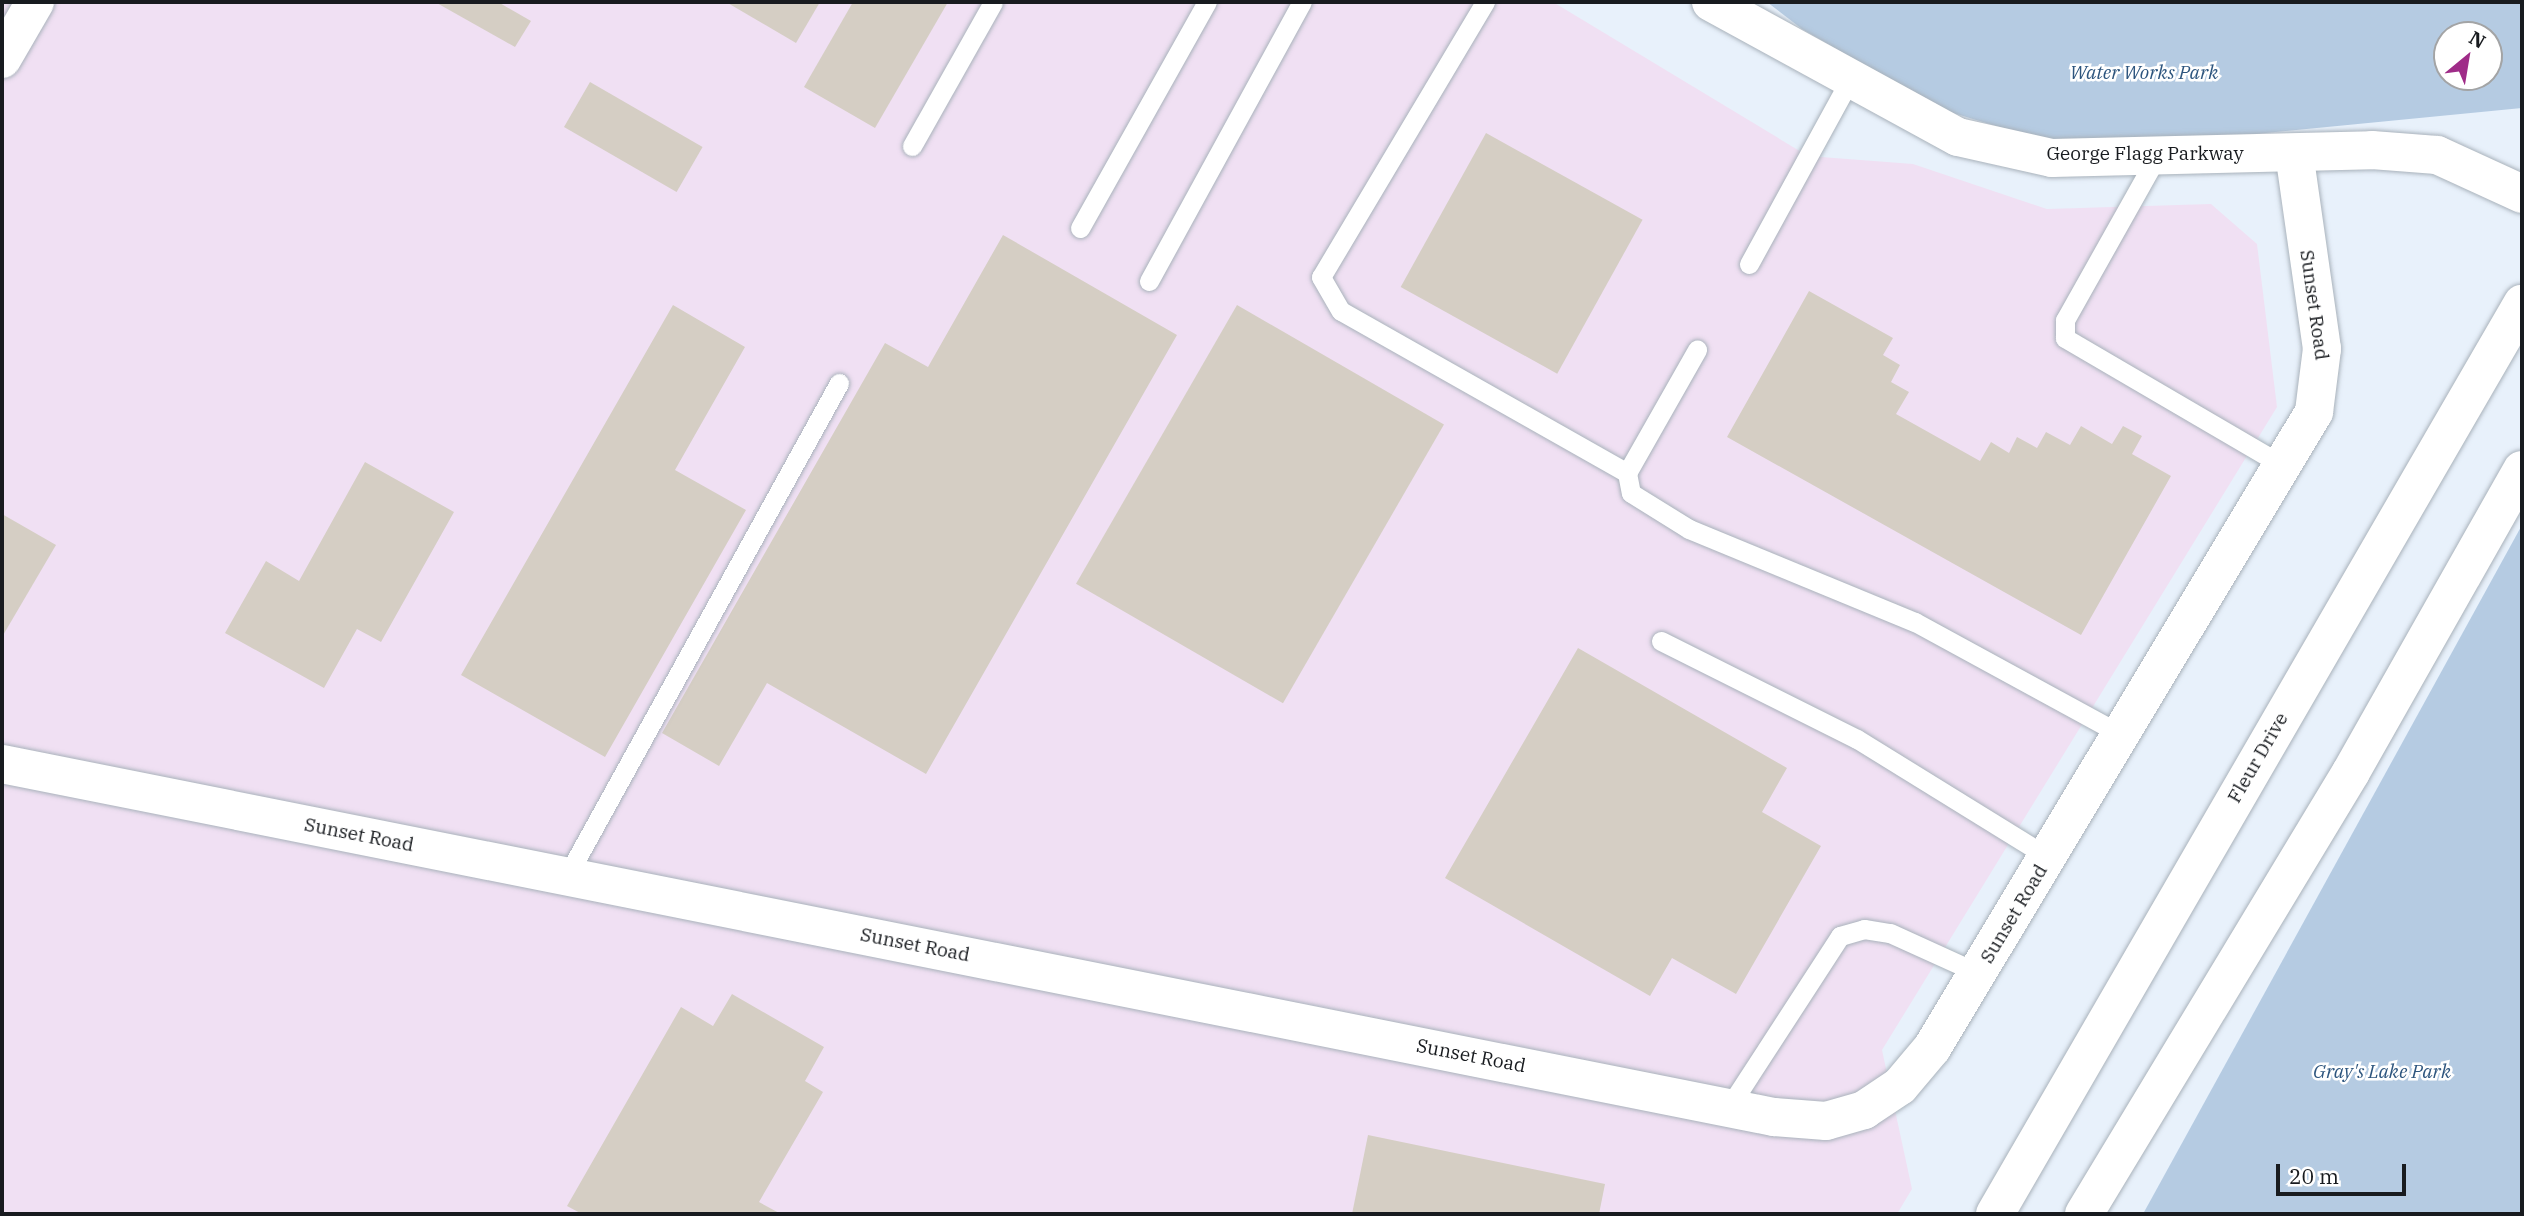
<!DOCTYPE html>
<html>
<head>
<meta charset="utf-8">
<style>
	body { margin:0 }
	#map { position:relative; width:2524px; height:1216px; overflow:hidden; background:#e8f1fb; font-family:"IBM Plex Serif",serif }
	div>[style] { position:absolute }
	.industrial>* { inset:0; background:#f0e0f3 }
	.green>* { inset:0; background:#b5cbe2 }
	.building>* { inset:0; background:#d5cec4; transform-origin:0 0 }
	.roads { filter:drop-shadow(0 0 2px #a9b2bb) drop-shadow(0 0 2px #a9b2bb) }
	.lane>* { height:19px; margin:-9.5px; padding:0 9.5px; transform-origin:9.5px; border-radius:9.5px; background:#fff }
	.street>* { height:38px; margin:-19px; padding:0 19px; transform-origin:19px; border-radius:19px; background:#fff }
	.secondary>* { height:38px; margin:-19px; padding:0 19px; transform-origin:19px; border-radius:19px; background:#fff }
	.primary>* { height:38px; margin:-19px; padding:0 19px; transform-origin:19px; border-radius:19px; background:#fff }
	span { translate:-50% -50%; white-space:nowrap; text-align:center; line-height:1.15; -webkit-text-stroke:5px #fff; paint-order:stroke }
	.park-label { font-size:19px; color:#2d557e; font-style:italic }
	.street-label { font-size:19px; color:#181b1f }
	.frame { position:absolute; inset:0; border:4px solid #181b1f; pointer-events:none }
	.north { position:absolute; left:2433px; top:21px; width:70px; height:70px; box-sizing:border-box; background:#fff; border:2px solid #a3a4a5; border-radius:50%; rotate:30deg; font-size:19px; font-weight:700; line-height:28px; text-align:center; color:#181b1f }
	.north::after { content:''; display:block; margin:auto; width:24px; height:32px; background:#9f2c88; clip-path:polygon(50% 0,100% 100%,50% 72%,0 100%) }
	.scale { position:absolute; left:2276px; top:1164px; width:130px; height:32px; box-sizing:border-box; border:4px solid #181b1f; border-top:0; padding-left:9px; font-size:21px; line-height:24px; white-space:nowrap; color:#181b1f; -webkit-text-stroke:5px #fff; paint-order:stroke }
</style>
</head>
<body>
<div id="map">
	<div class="industrial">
		<i style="clip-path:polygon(2px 2px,1553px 2px,1808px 156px,1913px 164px,2047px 209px,2211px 204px,2257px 244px,2277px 407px,1882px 1050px,1912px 1189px,1897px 1214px,2px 1214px)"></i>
	</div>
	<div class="green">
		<i style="clip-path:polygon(evenodd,1767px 2px,2522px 2px,2522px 108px,2256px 134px,2059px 145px,1940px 109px,1802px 29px,1767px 2px,2447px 35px,2489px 35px,2489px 77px,2447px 77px,2447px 35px)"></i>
		<i style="clip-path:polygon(2522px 525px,2522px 1214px,2143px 1214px)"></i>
	</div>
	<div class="building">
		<i style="clip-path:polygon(435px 2px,498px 2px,531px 21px,515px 47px)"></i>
		<i style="clip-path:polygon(726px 2px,820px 2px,796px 43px)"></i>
		<i style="clip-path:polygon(853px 2px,948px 2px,875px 128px,804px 87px)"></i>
		<i style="left:590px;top:82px;width:130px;height:52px;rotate:30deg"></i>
		<i style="left:1486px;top:133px;width:179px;height:176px;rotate:29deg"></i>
		<i style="clip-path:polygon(1003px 235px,1177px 335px,926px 774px,767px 683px,719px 766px,662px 733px,885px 343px,928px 367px)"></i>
		<i style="clip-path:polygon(1809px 291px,1893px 338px,1883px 355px,1900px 365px,1891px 382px,1909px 392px,1896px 414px,1980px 461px,1991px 442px,2009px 453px,2017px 437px,2037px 448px,2046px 432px,2070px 445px,2081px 426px,2112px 444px,2123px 426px,2142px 436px,2132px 454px,2171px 476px,2081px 635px,1727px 437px)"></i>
		<i style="clip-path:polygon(673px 305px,745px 347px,675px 470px,746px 510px,605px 757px,461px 675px)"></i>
		<i style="left:1237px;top:305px;width:239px;height:322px;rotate:30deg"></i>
		<i style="clip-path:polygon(365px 462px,454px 512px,381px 642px,357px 629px,324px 688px,225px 633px,266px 561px,299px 581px)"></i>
		<i style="clip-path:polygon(2px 514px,56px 545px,2px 637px)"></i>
		<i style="clip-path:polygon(1578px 648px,1787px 768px,1762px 812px,1821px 846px,1736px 994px,1672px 958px,1650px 996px,1445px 878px)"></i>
		<i style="clip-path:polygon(732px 994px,824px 1047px,805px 1081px,823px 1092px,759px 1202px,781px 1214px,582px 1214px,567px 1206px,681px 1007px,713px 1026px)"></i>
		<i style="clip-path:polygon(1368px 1135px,1605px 1184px,1599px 1214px,1352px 1214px)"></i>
	</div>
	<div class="roads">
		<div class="lane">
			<i style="left:1485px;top:2px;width:320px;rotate:120.8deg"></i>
			<i style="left:1321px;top:277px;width:39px;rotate:60deg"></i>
			<i style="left:1341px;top:311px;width:329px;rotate:29.5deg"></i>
			<i style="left:1627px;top:473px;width:20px;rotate:79deg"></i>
			<i style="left:1631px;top:493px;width:68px;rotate:31.8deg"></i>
			<i style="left:1689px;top:529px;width:244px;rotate:22.4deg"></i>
			<i style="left:1915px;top:622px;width:236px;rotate:28.6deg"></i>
			<i style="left:912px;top:146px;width:165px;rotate:-60.6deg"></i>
			<i style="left:2156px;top:158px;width:186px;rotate:119.3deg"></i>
			<i style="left:2065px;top:320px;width:18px;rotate:90deg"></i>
			<i style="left:2065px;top:338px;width:256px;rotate:30.3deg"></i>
			<i style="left:1080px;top:228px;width:259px;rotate:-60.7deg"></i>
			<i style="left:1749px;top:264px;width:209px;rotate:-61.3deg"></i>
			<i style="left:1149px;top:281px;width:318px;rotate:-61.3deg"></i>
			<i style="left:1627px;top:473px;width:142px;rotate:-60.4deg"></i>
			<i style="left:1661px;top:641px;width:219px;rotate:26.6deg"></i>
			<i style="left:1857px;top:739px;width:225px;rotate:31.7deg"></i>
			<i style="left:567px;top:876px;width:563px;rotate:-61.11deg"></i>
			<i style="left:1729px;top:1107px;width:204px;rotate:-57deg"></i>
			<i style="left:1840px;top:936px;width:25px;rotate:-16deg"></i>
			<i style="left:1864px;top:929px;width:26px;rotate:9deg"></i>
			<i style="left:1890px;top:933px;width:97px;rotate:24.4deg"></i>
		</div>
		<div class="street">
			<i style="left:2px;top:59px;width:66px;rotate:-59.9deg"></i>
			<i style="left:2px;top:764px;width:1807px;rotate:11.27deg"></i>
			<i style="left:1774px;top:1117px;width:52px;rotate:4.4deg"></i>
			<i style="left:1826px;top:1121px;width:40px;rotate:-16deg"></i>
			<i style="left:1864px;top:1110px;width:43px;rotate:-33.7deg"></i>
			<i style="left:1900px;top:1086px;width:50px;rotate:-49.9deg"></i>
			<i style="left:1932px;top:1048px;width:742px;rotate:-59.01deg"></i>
			<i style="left:2314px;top:412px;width:64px;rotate:-82.8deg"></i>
			<i style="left:2322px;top:349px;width:198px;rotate:-98.1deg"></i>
		</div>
		<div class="secondary">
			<i style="left:1711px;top:2px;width:281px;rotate:28.7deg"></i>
			<i style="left:1958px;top:137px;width:96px;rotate:12.6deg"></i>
			<i style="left:2052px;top:158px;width:320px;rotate:-1.4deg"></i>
			<i style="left:2372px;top:150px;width:65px;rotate:4.4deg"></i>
			<i style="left:2437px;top:155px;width:94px;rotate:24.6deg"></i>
		</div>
		<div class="primary">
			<i style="left:1995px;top:1214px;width:1052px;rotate:-59.92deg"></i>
			<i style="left:2084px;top:1214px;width:516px;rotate:-58.86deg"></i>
			<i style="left:2351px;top:772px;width:347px;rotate:-60.5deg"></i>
		</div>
	</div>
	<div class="park-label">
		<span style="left:2144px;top:73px">Water Works Park</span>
		<span style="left:2382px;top:1072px">Gray's Lake Park</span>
	</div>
	<div class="street-label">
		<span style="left:2145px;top:154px">George Flagg Parkway</span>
		<span style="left:2314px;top:305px;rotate:82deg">Sunset Road</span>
		<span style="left:2258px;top:758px;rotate:-60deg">Fleur Drive</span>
		<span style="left:359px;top:835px;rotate:11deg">Sunset Road</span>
		<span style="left:2014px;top:914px;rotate:-59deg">Sunset Road</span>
		<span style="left:915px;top:945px;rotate:11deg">Sunset Road</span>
		<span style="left:1471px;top:1056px;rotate:11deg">Sunset Road</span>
	</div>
	<div class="frame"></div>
	<div class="north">N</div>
	<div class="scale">20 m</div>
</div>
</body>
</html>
